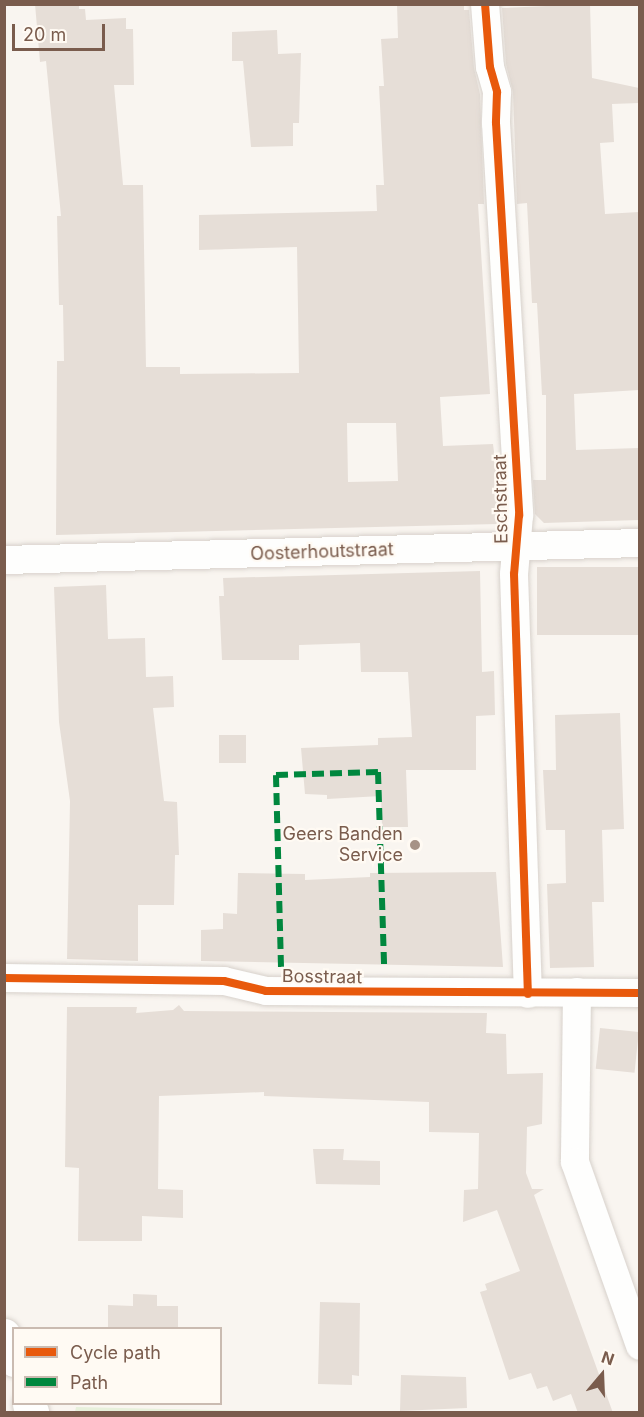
<!DOCTYPE html>
<html>
<head>
<meta charset="utf-8">
<style>
	body { margin:0 }
	#map { position:relative; width:644px; height:1417px; overflow:hidden; background:#f9f5f0; font-family:Inter,sans-serif }
	div>[style] { position:absolute }
	.green>* { inset:0; background:#e7f0db }
	.building>* { inset:0; background:#e6ded7; transform-origin:0 0 }
	.roads { filter:drop-shadow(0 0 2px #d7d1cb) drop-shadow(0 0 2px #d7d1cb) }
	.street>* { height:28px; margin:-14px; padding:0 14px; transform-origin:14px; border-radius:14px; background:#fefefd }
	.secondary>* { height:33px; margin:-16.5px; padding:0 16.5px; transform-origin:16.5px; border-radius:16.5px; background:#fefefd }
	.quiet>* { height:6px; margin-top:-3px; transform-origin:0; background:repeating-linear-gradient(90deg,#00873e 0 12px,transparent 0 18px) }
	.cycleway>* { height:8px; margin:-4px; padding:0 4px; transform-origin:4px; border-radius:4px; background:#e8590c }
	.dots>* { width:16px; height:16px; translate:-50% -50%; box-sizing:border-box; border:3px solid #fffaf3; border-radius:50% }
	span { translate:-50% -50%; white-space:nowrap; text-align:center; line-height:1.15; -webkit-text-stroke:4.5px #fffaf3; paint-order:stroke }
	.street-label { font-size:18px; color:#7a5c4d }
	.poi-label { font-size:18px; color:#7a5c4d }
	.right { translate:-100% -50%; text-align:right }
	.frame { position:absolute; inset:0; border:6px solid #7a5c4d; pointer-events:none }
	.legend { position:absolute; left:12px; top:1327px; width:210px; height:78px; box-sizing:border-box; background:#fffaf3; border:2px solid #cabbb1; margin:0; padding:8px 10px; list-style:none; font-size:18px; color:#7a5c4d }
	.legend li { display:flex; align-items:center; gap:12px; height:30px }
	.legend b { width:30px; border:2px solid #cabbb1 }
	.north { position:absolute; left:572px; top:1345px; width:60px; height:60px; -webkit-text-stroke:4px #fffaf3; paint-order:stroke; rotate:19deg; font-size:16px; font-weight:700; line-height:24px; text-align:center; color:#7a5c4d }
	.north::after { content:''; display:block; margin:auto; width:21px; height:27px; background:#7a5c4d; clip-path:polygon(50% 0,100% 100%,50% 72%,0 100%) }
	.scale { position:absolute; left:12px; top:24px; width:93px; height:27px; box-sizing:border-box; border:3px solid #7a5c4d; border-top:0; padding-left:8px; font-size:18px; line-height:21px; white-space:nowrap; color:#7a5c4d; -webkit-text-stroke:4px #fffaf3; paint-order:stroke }
</style>
</head>
<body>
<div id="map">
	<div class="green">
		<i style="clip-path:polygon(76px 1407px,307px 1412px,75px 1412px)"></i>
	</div>
	<div class="building">
		<i style="clip-path:polygon(evenodd,35px 4px,79px 4px,79px 9px,85px 9px,86px 20px,126px 18px,126px 29px,133px 29px,134px 85px,114px 85px,123px 185px,143px 185px,146px 367px,180px 367px,180px 374px,299px 373px,297px 247px,199px 250px,199px 215px,377px 211px,376px 185px,384px 185px,379px 86px,384px 86px,381px 39px,398px 38px,397px 4px,464px 4px,464px 10px,469px 10px,474px 68px,480px 94px,484px 204px,478px 204px,490px 394px,440px 397px,443px 446px,493px 444px,502px 515px,497px 524px,56px 535px,57px 361px,64px 361px,63px 305px,59px 305px,57px 216px,61px 216px,46px 61px,40px 62px,35px 4px,347px 423px,396px 423px,398px 481px,348px 482px,347px 423px)"></i>
		<i style="clip-path:polygon(590px 4px,592px 78px,639px 88px,639px 103px,612px 104px,614px 142px,600px 143px,605px 214px,639px 212px,639px 390px,574px 394px,576px 450px,639px 448px,639px 520px,544px 523px,535px 514px,533px 480px,546px 480px,546px 395px,542px 395px,537px 303px,532px 303px,527px 203px,517px 204px,513px 92px,506px 64px,502px 8px)"></i>
		<i style="clip-path:polygon(277px 30px,278px 54px,301px 53px,299px 123px,293px 123px,293px 146px,251px 147px,243px 61px,232px 61px,232px 32px)"></i>
		<i style="left:639px;top:567px;width:68px;height:102px;rotate:90deg"></i>
		<i style="clip-path:polygon(480px 571px,482px 672px,494px 671px,495px 715px,476px 716px,476px 770px,406px 770px,408px 827px,382px 827px,381px 796px,327px 799px,327px 795px,305px 794px,301px 748px,378px 745px,378px 738px,412px 737px,408px 672px,361px 672px,360px 643px,299px 645px,299px 660px,222px 660px,219px 596px,224px 596px,223px 578px)"></i>
		<i style="clip-path:polygon(106px 585px,108px 639px,145px 638px,146px 677px,173px 676px,174px 707px,153px 708px,164px 801px,177px 802px,179px 855px,175px 855px,174px 905px,138px 905px,138px 961px,67px 959px,70px 801px,59px 722px,54px 587px)"></i>
		<i style="clip-path:polygon(620px 713px,624px 829px,602px 830px,604px 902px,592px 902px,594px 967px,550px 968px,547px 884px,566px 883px,565px 830px,546px 830px,543px 770px,556px 770px,555px 715px)"></i>
		<i style="left:219px;top:735px;width:27px;height:28px"></i>
		<i style="clip-path:polygon(496px 872px,503px 967px,201px 961px,201px 930px,223px 929px,223px 913px,237px 914px,238px 873px,305px 874px,305px 880px,370px 877px,370px 873px)"></i>
		<i style="clip-path:polygon(179px 1005px,184px 1011px,487px 1013px,486px 1033px,506px 1034px,507px 1074px,543px 1073px,542px 1124px,527px 1127px,526px 1173px,532px 1189px,544px 1189px,534px 1195px,613px 1413px,578px 1413px,571px 1394px,553px 1401px,547px 1386px,537px 1389px,531px 1373px,509px 1380px,480px 1292px,487px 1290px,485px 1284px,520px 1271px,497px 1210px,463px 1222px,464px 1190px,478px 1189px,479px 1133px,429px 1132px,429px 1102px,264px 1096px,264px 1092px,159px 1096px,158px 1189px,183px 1190px,183px 1218px,142px 1216px,142px 1241px,78px 1241px,79px 1168px,65px 1167px,67px 1007px,137px 1007px,136px 1013px,173px 1010px)"></i>
		<i style="left:600px;top:1028px;width:39px;height:41px;rotate:6deg"></i>
		<i style="clip-path:polygon(313px 1149px,344px 1149px,343px 1160px,380px 1161px,380px 1185px,316px 1184px)"></i>
		<i style="clip-path:polygon(133px 1294px,157px 1295px,157px 1306px,178px 1306px,178px 1329px,108px 1329px,108px 1305px,133px 1306px)"></i>
		<i style="clip-path:polygon(320px 1302px,360px 1303px,359px 1376px,352px 1375px,352px 1385px,318px 1384px)"></i>
		<i style="clip-path:polygon(401px 1375px,466px 1377px,467px 1408px,400px 1411px)"></i>
	</div>
	<div class="roads">
		<div class="street">
			<i style="left:485px;top:4px;width:63px;rotate:85.5deg"></i>
			<i style="left:490px;top:67px;width:26px;rotate:74deg"></i>
			<i style="left:497px;top:92px;width:31px;rotate:92deg"></i>
			<i style="left:496px;top:123px;width:393px;rotate:86.6deg"></i>
			<i style="left:519px;top:515px;width:59px;rotate:94.8deg"></i>
			<i style="left:514px;top:574px;width:420px;rotate:88.1deg"></i>
			<i style="left:4px;top:560px;width:636px;rotate:-1.53deg"></i>
			<i style="left:4px;top:978px;width:220px;rotate:0.8deg"></i>
			<i style="left:224px;top:981px;width:43px;rotate:13.4deg"></i>
			<i style="left:266px;top:991px;width:374px;rotate:0.3deg"></i>
			<i style="left:577px;top:992px;width:170px;rotate:90.7deg"></i>
			<i style="left:575px;top:1162px;width:195px;rotate:70.5deg"></i>
		</div>
		<div class="secondary">
			<i style="left:4px;top:1335px;width:27px;rotate:68deg"></i>
			<i style="left:29px;top:1404px;width:9px;rotate:69deg"></i>
		</div>
	</div>
	<div class="quiet">
		<i style="left:281px;top:967px;width:192px;rotate:-91.5deg"></i>
		<i style="left:276px;top:775px;width:102px;rotate:-1.7deg"></i>
		<i style="left:378px;top:772px;width:196px;rotate:88.2deg"></i>
	</div>
	<div class="cycleway">
		<i style="left:485px;top:4px;width:63px;rotate:85.5deg"></i>
		<i style="left:490px;top:67px;width:26px;rotate:74deg"></i>
		<i style="left:497px;top:92px;width:31px;rotate:92deg"></i>
		<i style="left:496px;top:123px;width:393px;rotate:86.6deg"></i>
		<i style="left:519px;top:515px;width:59px;rotate:94.8deg"></i>
		<i style="left:514px;top:574px;width:420px;rotate:88.1deg"></i>
		<i style="left:4px;top:978px;width:220px;rotate:0.8deg"></i>
		<i style="left:224px;top:981px;width:43px;rotate:13.4deg"></i>
		<i style="left:266px;top:991px;width:374px;rotate:0.3deg"></i>
	</div>
	<div class="dots">
		<i style="left:415px;top:845px;background:#a69286"></i>
	</div>
	<div class="street-label">
		<span style="left:501px;top:499px;rotate:-91deg">Eschstraat</span>
		<span style="left:322px;top:552px;rotate:-2deg">Oosterhoutstraat</span>
		<span style="left:322px;top:977px;rotate:1deg">Bosstraat</span>
	</div>
	<div class="poi-label">
		<span class="right" style="left:403px;top:845px">Geers Banden<br>Service</span>
	</div>
	<div class="frame"></div>
	<ul class="legend">
	<li><b style="height:8px;background:#e8590c"></b>Cycle path</li>
	<li><b style="height:8px;background:#00873e"></b>Path</li>
	</ul>
	<div class="north">N</div>
	<div class="scale">20 m</div>
</div>
</body>
</html>
